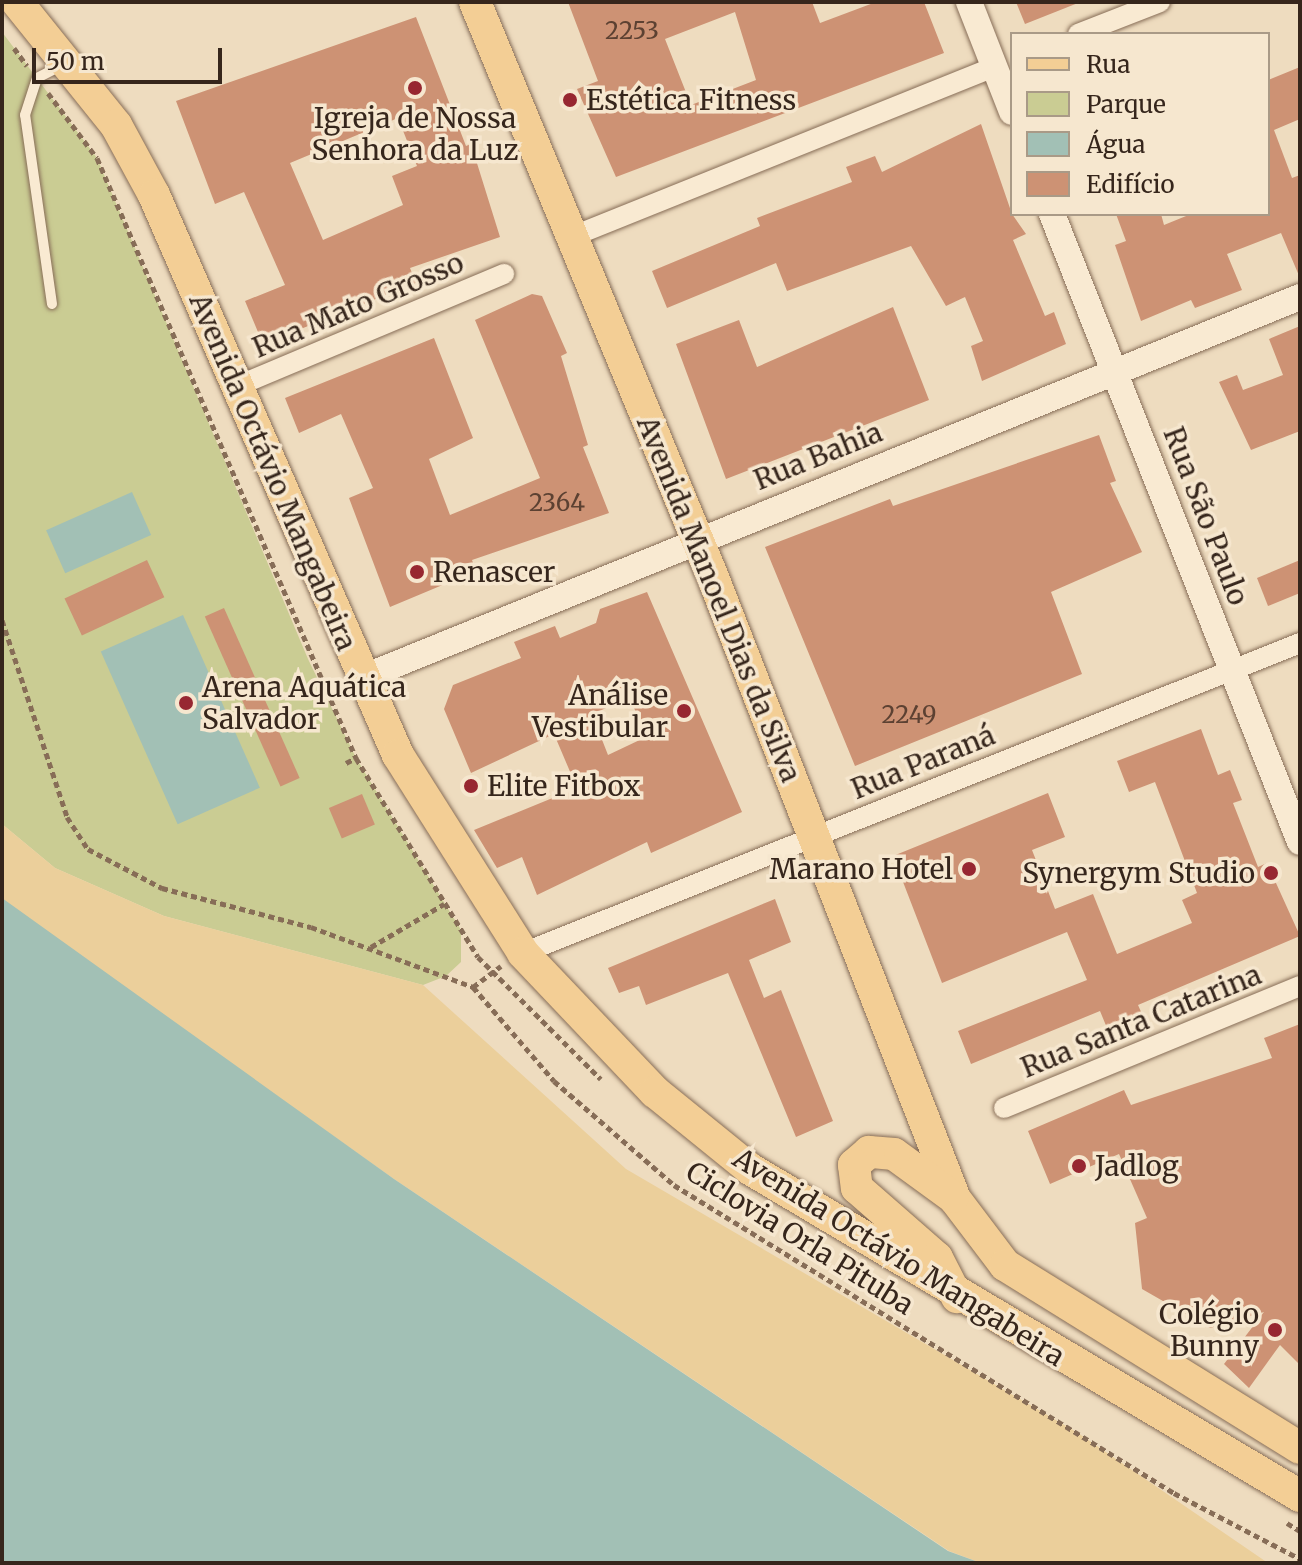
<!DOCTYPE html>
<html>
<head>
<meta charset="utf-8">
<style>
	body { margin:0 }
	#map { position:relative; width:1302px; height:1565px; overflow:hidden; background:#eedcbf; font-family:Merriweather,serif }
	div>[style] { position:absolute }
	.green>* { inset:0; background:#cacc93 }
	.sand>* { inset:0; background:#ebcf9b }
	.water>* { inset:0; background:#a2c0b5; transform-origin:0 0 }
	.building>* { inset:0; background:#cd9274; transform-origin:0 0 }
	.path>* { height:5px; margin-top:-2.5px; transform-origin:0; background:repeating-linear-gradient(90deg,#876d57 0 6px,transparent 0 10px) }
	.roads { filter:drop-shadow(0 0 2px #876d57) drop-shadow(0 0 2px #876d57) }
	.service>* { height:10px; margin:-5px; padding:0 5px; transform-origin:5px; border-radius:5px; background:#f9ead2 }
	.minor>* { height:20px; margin:-10px; padding:0 10px; transform-origin:10px; border-radius:10px; background:#f9ead2 }
	.tertiary>* { height:26px; margin:-13px; padding:0 13px; transform-origin:13px; border-radius:13px; background:#f9ead2 }
	.primary>* { height:32px; margin:-16px; padding:0 16px; transform-origin:16px; border-radius:16px; background:#f3ce95 }
	.dots>* { width:22px; height:22px; translate:-50% -50%; box-sizing:border-box; border:4px solid #f6e7cf; border-radius:50% }
	span { translate:-50% -50%; white-space:nowrap; text-align:center; line-height:1.15; -webkit-text-stroke:7px #f6e7cf; paint-order:stroke }
	.number-label { font-size:24px; color:#5c4132 }
	.number-label span { -webkit-text-stroke-width:0 }
	.poi-label { font-size:28px; color:#36261c }
	.left { translate:0 -50%; text-align:left }
	.right { translate:-100% -50%; text-align:right }
	.street-label { font-size:28px; color:#36261c }
	.frame { position:absolute; inset:0; border:4px solid #36261c; pointer-events:none }
	.legend { position:absolute; left:1010px; top:32px; width:260px; height:184px; box-sizing:border-box; background:#f6e7cf; border:2px solid #a99a87; margin:0; padding:10px 14px; list-style:none; font-size:24px; color:#36261c }
	.legend li { display:flex; align-items:center; gap:16px; height:40px }
	.legend b { width:40px; border:2px solid #a99a87 }
	.scale { position:absolute; left:32px; top:48px; width:190px; height:36px; box-sizing:border-box; border:4px solid #36261c; border-top:0; padding-left:10px; font-size:24px; line-height:28px; white-space:nowrap; color:#36261c; -webkit-text-stroke:6px #f6e7cf; paint-order:stroke }
</style>
</head>
<body>
<div id="map">
	<div class="green">
		<i style="clip-path:polygon(2px 32px,97px 158px,308px 659px,356px 758px,461px 930px,461px 962px,446px 976px,423px 985px,164px 916px,55px 868px,2px 824px)"></i>
	</div>
	<div class="sand">
		<i style="clip-path:polygon(2px 824px,55px 868px,164px 916px,423px 985px,626px 1169px,1078px 1433px,1268px 1563px,981px 1563px,949px 1551px,394px 1179px,9px 907px,2px 898px)"></i>
	</div>
	<div class="water">
		<i style="left:132px;top:492px;width:47px;height:94px;rotate:66deg"></i>
		<i style="left:183px;top:615px;width:189px;height:90px;rotate:66deg"></i>
		<i style="clip-path:polygon(2px 898px,394px 1179px,948px 1551px,981px 1563px,2px 1563px)"></i>
	</div>
	<div class="building">
		<i style="clip-path:polygon(evenodd,568px 2px,812px 2px,820px 23px,876px 2px,924px 2px,944px 53px,616px 177px,577px 89px,598px 81px,568px 2px,735px 12px,756px 80px,691px 105px,665px 39px,735px 12px)"></i>
		<i style="clip-path:polygon(1016px 2px,1078px 2px,1078px 3px,1025px 24px)"></i>
		<i style="clip-path:polygon(evenodd,416px 17px,466px 146px,471px 144px,500px 237px,410px 268px,416px 283px,263px 344px,245px 301px,285px 285px,244px 192px,215px 204px,176px 101px,416px 17px,398px 118px,417px 166px,392px 176px,403px 205px,323px 240px,290px 163px,398px 118px)"></i>
		<i style="clip-path:polygon(1300px 67px,1300px 119px,1274px 130px,1292px 178px,1300px 175px,1300px 278px,1281px 233px,1227px 254px,1242px 290px,1195px 308px,1191px 300px,1141px 321px,1115px 245px,1126px 241px,1116px 214px,1161px 214px,1164px 225px,1191px 214px,1268px 214px,1268px 80px)"></i>
		<i style="clip-path:polygon(981px 124px,1012px 214px,1026px 234px,1013px 240px,1045px 316px,1054px 312px,1066px 344px,982px 381px,971px 346px,983px 341px,965px 297px,946px 306px,911px 246px,787px 291px,776px 263px,667px 308px,652px 271px,760px 226px,757px 218px,852px 182px,846px 167px,875px 156px,882px 172px)"></i>
		<i style="clip-path:polygon(532px 294px,542px 296px,567px 353px,561px 356px,588px 445px,583px 447px,609px 513px,472px 560px,476px 571px,390px 607px,349px 498px,373px 488px,341px 414px,299px 433px,285px 398px,434px 338px,473px 438px,429px 459px,450px 515px,540px 478px,475px 320px)"></i>
		<i style="clip-path:polygon(893px 307px,929px 400px,726px 479px,676px 344px,739px 320px,757px 367px)"></i>
		<i style="clip-path:polygon(1300px 326px,1300px 431px,1251px 450px,1219px 382px,1237px 375px,1243px 390px,1283px 375px,1269px 339px)"></i>
		<i style="clip-path:polygon(1099px 435px,1116px 481px,1110px 483px,1142px 552px,1051px 592px,1082px 674px,855px 766px,765px 547px,890px 499px,893px 506px)"></i>
		<i style="left:147px;top:560px;width:41px;height:91px;rotate:65deg"></i>
		<i style="clip-path:polygon(1300px 560px,1300px 593px,1268px 606px,1257px 578px)"></i>
		<i style="clip-path:polygon(evenodd,647px 592px,742px 812px,651px 853px,647px 842px,537px 895px,522px 857px,497px 868px,474px 830px,577px 788px,554px 734px,471px 773px,444px 709px,453px 685px,521px 658px,514px 642px,555px 626px,560px 638px,596px 623px,600px 609px,647px 592px,630px 698px,646px 737px,608px 755px,592px 714px,630px 698px)"></i>
		<i style="left:224px;top:608px;width:186px;height:21px;rotate:66deg"></i>
		<i style="clip-path:polygon(1201px 729px,1218px 775px,1230px 770px,1242px 800px,1233px 803px,1258px 867px,1267px 863px,1300px 936px,1138px 1005px,1142px 1014px,1107px 1028px,1100px 1011px,971px 1064px,958px 1031px,1087px 980px,1067px 932px,942px 983px,893px 856px,1048px 793px,1065px 837px,1032px 850px,1055px 909px,1093px 894px,1117px 954px,1192px 923px,1182px 900px,1197px 893px,1155px 782px,1129px 792px,1117px 761px)"></i>
		<i style="left:362px;top:794px;width:33px;height:36px;rotate:67deg"></i>
		<i style="clip-path:polygon(775px 899px,791px 942px,749px 960px,764px 998px,781px 990px,833px 1121px,796px 1137px,728px 973px,646px 1005px,639px 986px,619px 993px,608px 968px)"></i>
		<i style="clip-path:polygon(1300px 1024px,1300px 1365px,1280px 1345px,1249px 1388px,1224px 1364px,1264px 1312px,1210px 1328px,1142px 1289px,1135px 1223px,1147px 1218px,1119px 1154px,1050px 1184px,1028px 1131px,1124px 1090px,1131px 1105px,1272px 1058px,1264px 1038px)"></i>
	</div>
	<div class="path">
		<i style="left:14px;top:48px;width:22px;rotate:54deg"></i>
		<i style="left:48px;top:93px;width:81px;rotate:53deg"></i>
		<i style="left:97px;top:158px;width:654px;rotate:66.65deg"></i>
		<i style="left:356px;top:758px;width:233px;rotate:58.5deg"></i>
		<i style="left:478px;top:957px;width:173px;rotate:44.8deg"></i>
		<i style="left:2px;top:620px;width:207px;rotate:71.7deg"></i>
		<i style="left:67px;top:817px;width:38px;rotate:57deg"></i>
		<i style="left:88px;top:849px;width:84px;rotate:27.8deg"></i>
		<i style="left:162px;top:888px;width:154px;rotate:14.7deg"></i>
		<i style="left:311px;top:927px;width:173px;rotate:20.3deg"></i>
		<i style="left:473px;top:987px;width:124px;rotate:49.2deg"></i>
		<i style="left:554px;top:1081px;width:159px;rotate:40.9deg"></i>
		<i style="left:674px;top:1185px;width:587px;rotate:31.63deg"></i>
		<i style="left:1174px;top:1493px;width:142px;rotate:27.6deg"></i>
		<i style="left:346px;top:763px;width:11px;rotate:-27deg"></i>
		<i style="left:371px;top:947px;width:85px;rotate:-30.5deg"></i>
		<i style="left:473px;top:987px;width:35px;rotate:-37deg"></i>
		<i style="left:1287px;top:1523px;width:15px;rotate:32deg"></i>
	</div>
	<div class="roads">
		<div class="service">
			<i style="left:52px;top:304px;width:191px;rotate:-98.1deg"></i>
			<i style="left:25px;top:115px;width:39px;rotate:-72deg"></i>
			<i style="left:37px;top:78px;width:28px;rotate:-27deg"></i>
		</div>
		<div class="minor">
			<i style="left:1078px;top:34px;width:88px;rotate:-21.3deg"></i>
			<i style="left:571px;top:237px;width:456px;rotate:-21.9deg"></i>
			<i style="left:235px;top:387px;width:292px;rotate:-22.8deg"></i>
			<i style="left:523px;top:953px;width:837px;rotate:-21.75deg"></i>
			<i style="left:1004px;top:1108px;width:320px;rotate:-22.4deg"></i>
		</div>
		<div class="tertiary">
			<i style="left:969px;top:2px;width:118px;rotate:68.6deg"></i>
			<i style="left:1052px;top:214px;width:675px;rotate:68.45deg"></i>
			<i style="left:362px;top:678px;width:1012px;rotate:-22.11deg"></i>
		</div>
		<div class="primary">
			<i style="left:17px;top:2px;width:158px;rotate:51.2deg"></i>
			<i style="left:116px;top:125px;width:80px;rotate:61.5deg"></i>
			<i style="left:154px;top:195px;width:611px;rotate:66.46deg"></i>
			<i style="left:398px;top:755px;width:234px;rotate:57.7deg"></i>
			<i style="left:523px;top:953px;width:192px;rotate:46.5deg"></i>
			<i style="left:655px;top:1092px;width:122px;rotate:39deg"></i>
			<i style="left:750px;top:1169px;width:640px;rotate:30.73deg"></i>
			<i style="left:475px;top:2px;width:620px;rotate:67.53deg"></i>
			<i style="left:712px;top:575px;width:670px;rotate:68.72deg"></i>
			<i style="left:955px;top:1199px;width:83px;rotate:52.9deg"></i>
			<i style="left:1005px;top:1265px;width:347px;rotate:31.8deg"></i>
			<i style="left:953px;top:1197px;width:73px;rotate:-143.9deg"></i>
			<i style="left:894px;top:1154px;width:25px;rotate:-175deg"></i>
			<i style="left:869px;top:1152px;width:20px;rotate:139deg"></i>
			<i style="left:854px;top:1165px;width:23px;rotate:83deg"></i>
			<i style="left:857px;top:1188px;width:106px;rotate:41.2deg"></i>
			<i style="left:937px;top:1258px;width:44px;rotate:62.9deg"></i>
		</div>
	</div>
	<div class="dots">
		<i style="left:415px;top:88px;background:#972731"></i>
		<i style="left:570px;top:100px;background:#972731"></i>
		<i style="left:417px;top:572px;background:#972731"></i>
		<i style="left:186px;top:703px;background:#972731"></i>
		<i style="left:684px;top:711px;background:#972731"></i>
		<i style="left:471px;top:786px;background:#972731"></i>
		<i style="left:969px;top:869px;background:#972731"></i>
		<i style="left:1271px;top:873px;background:#972731"></i>
		<i style="left:1079px;top:1166px;background:#972731"></i>
		<i style="left:1275px;top:1330px;background:#972731"></i>
	</div>
	<div class="number-label">
		<span style="left:632px;top:31px">2253</span>
		<span style="left:557px;top:503px">2364</span>
		<span style="left:909px;top:715px">2249</span>
	</div>
	<div class="poi-label">
		<span class="left" style="left:586px;top:100px">Estética Fitness</span>
		<span style="left:415px;top:134px">Igreja de Nossa<br>Senhora da Luz</span>
		<span class="left" style="left:433px;top:572px">Renascer</span>
		<span class="left" style="left:202px;top:703px">Arena Aquática<br>Salvador</span>
		<span class="right" style="left:668px;top:711px">Análise<br>Vestibular</span>
		<span class="left" style="left:487px;top:786px">Elite Fitbox</span>
		<span class="right" style="left:953px;top:869px">Marano Hotel</span>
		<span class="right" style="left:1255px;top:873px">Synergym Studio</span>
		<span class="left" style="left:1095px;top:1166px">Jadlog</span>
		<span class="right" style="left:1259px;top:1330px">Colégio<br>Bunny</span>
	</div>
	<div class="street-label">
		<span style="left:358px;top:305px;rotate:-23deg">Rua Mato Grosso</span>
		<span style="left:818px;top:456px;rotate:-22deg">Rua Bahia</span>
		<span style="left:273px;top:472px;rotate:67deg">Avenida Octávio Mangabeira</span>
		<span style="left:1206px;top:516px;rotate:69deg">Rua São Paulo</span>
		<span style="left:719px;top:599px;rotate:68deg">Avenida Manoel Dias da Silva</span>
		<span style="left:923px;top:762px;rotate:-22deg">Rua Paraná</span>
		<span style="left:1141px;top:1021px;rotate:-22deg">Rua Santa Catarina</span>
		<span style="left:800px;top:1238px;rotate:32deg">Ciclovia Orla Pituba</span>
		<span style="left:899px;top:1257px;rotate:32deg">Avenida Octávio Mangabeira</span>
	</div>
	<div class="frame"></div>
	<ul class="legend">
	<li><b style="height:10px;background:#f3ce95"></b>Rua</li>
	<li><b style="height:22px;background:#cacc93"></b>Parque</li>
	<li><b style="height:22px;background:#a2c0b5"></b>Água</li>
	<li><b style="height:22px;background:#cd9274"></b>Edifício</li>
	</ul>
	<div class="scale">50 m</div>
</div>
</body>
</html>
